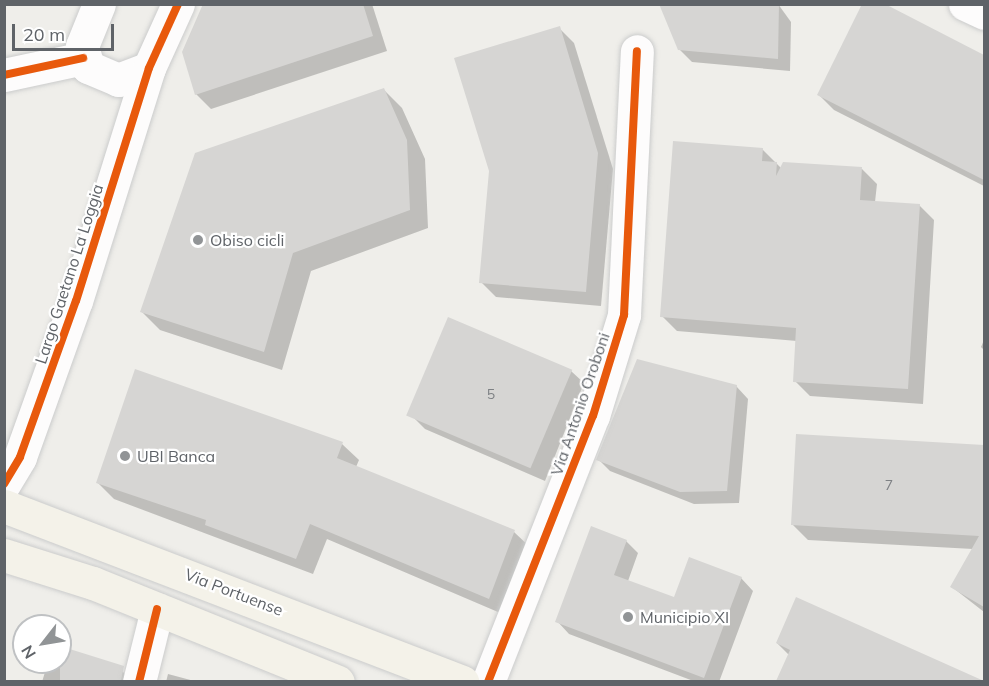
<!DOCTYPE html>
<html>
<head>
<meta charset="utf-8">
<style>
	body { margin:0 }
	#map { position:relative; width:989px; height:686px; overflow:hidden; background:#efeeea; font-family:Mulish,sans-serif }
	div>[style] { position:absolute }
	.shadow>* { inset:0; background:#0003 }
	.building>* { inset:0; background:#d6d5d3; transform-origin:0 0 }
	.roads { filter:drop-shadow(0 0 2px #cbcccc) drop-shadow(0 0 2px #cbcccc) }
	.minor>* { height:33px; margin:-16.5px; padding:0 16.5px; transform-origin:16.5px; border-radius:16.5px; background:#fdfcfc }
	.major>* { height:33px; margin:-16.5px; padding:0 16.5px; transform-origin:16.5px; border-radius:16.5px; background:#f4f2e9 }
	.cycleway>* { height:8px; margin:-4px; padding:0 4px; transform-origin:4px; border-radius:4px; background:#e8590c }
	.dots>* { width:16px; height:16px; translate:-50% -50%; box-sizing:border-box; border:3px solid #fff; border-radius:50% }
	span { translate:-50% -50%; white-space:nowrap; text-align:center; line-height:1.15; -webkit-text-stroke:4.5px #fff; paint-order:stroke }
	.number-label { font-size:14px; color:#7e8184 }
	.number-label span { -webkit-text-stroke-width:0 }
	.poi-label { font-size:16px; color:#5f6368 }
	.left { translate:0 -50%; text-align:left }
	.street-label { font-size:16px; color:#5f6368 }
	.frame { position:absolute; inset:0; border:6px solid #5f6368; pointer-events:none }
	.north { position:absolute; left:12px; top:614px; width:60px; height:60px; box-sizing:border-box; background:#fff; border:2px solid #bfc1c3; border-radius:50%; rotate:239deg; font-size:16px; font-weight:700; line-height:24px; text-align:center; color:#5f6368 }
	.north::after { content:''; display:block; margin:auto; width:21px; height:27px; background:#919496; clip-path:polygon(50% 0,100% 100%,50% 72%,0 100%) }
	.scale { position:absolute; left:12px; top:24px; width:102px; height:27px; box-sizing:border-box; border:3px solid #5f6368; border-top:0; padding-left:8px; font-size:18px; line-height:21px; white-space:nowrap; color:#5f6368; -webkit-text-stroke:4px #fff; paint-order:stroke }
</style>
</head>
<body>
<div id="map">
	<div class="shadow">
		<i style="clip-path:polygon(205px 4px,372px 4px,387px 51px,211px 109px,196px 94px)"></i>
		<i style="clip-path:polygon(778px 4px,791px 22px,790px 71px,692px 62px,679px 49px)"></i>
		<i style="clip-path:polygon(882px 4px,984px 56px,984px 186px,834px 110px,819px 95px)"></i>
		<i style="clip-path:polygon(559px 28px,574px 43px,613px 169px,601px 306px,496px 297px,481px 282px)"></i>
		<i style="clip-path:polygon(384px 90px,402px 108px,425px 159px,428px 228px,311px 271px,282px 370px,160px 330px,142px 312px)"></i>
		<i style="clip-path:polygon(762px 149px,782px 169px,862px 169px,877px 184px,875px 202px,919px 205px,934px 220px,923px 404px,810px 396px,795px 381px,797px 341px,677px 331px,662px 316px)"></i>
		<i style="clip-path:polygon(984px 340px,984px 350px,981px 347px)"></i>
		<i style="clip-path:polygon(571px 371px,584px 383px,545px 481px,425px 429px,413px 417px)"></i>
		<i style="clip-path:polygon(736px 386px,748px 399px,739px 503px,694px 504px,610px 471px,598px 459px)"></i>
		<i style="clip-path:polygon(798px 436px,984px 446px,984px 612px,952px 587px,973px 549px,808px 540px,793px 525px)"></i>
		<i style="clip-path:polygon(342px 444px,359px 460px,356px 467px,514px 532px,531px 548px,505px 615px,327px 539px,313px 574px,114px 499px,97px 482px)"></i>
		<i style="clip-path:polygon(626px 541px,638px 553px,628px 581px,675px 599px,741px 578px,753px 591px,719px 682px,696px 682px,569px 634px,557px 621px)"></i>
		<i style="clip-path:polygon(797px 599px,980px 682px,777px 682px,789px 655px,777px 643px)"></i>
		<i style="clip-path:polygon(60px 648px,116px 665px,133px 682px,42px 682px,48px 662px,60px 662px)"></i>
		<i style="clip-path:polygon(168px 674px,198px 682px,166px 682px)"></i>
	</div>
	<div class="building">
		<i style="clip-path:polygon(203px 4px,363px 4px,373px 36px,195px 95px,182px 52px)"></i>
		<i style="clip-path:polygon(659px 4px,779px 4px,778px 59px,678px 50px)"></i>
		<i style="clip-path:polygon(862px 4px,885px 4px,984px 55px,984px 180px,817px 95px)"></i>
		<i style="clip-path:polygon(560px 26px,598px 153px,586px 292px,479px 283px,489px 171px,454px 58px)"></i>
		<i style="clip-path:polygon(384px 88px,407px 140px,410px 210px,293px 253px,264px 352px,140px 312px,195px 153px)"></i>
		<i style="clip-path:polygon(673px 141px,763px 148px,762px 161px,777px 162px,776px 176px,783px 162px,862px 167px,860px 200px,920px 204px,908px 389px,793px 382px,796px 328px,660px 317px)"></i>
		<i style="left:448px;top:317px;width:135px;height:107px;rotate:23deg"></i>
		<i style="clip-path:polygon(637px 359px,737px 385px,727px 491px,680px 492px,596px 460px)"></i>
		<i style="clip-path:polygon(135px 369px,343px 442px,337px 458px,515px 530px,489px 599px,310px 524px,296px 559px,205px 525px,206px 520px,96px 483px)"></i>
		<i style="clip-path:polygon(796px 434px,984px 445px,984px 607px,950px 587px,979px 536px,791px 525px)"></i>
		<i style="clip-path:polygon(591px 526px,627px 540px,614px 575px,674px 597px,689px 557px,742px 577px,704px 678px,555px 622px)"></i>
		<i style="clip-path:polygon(796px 597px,984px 681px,776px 681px,790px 650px,776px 643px)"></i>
		<i style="clip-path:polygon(60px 646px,124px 666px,121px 681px,60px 681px)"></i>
	</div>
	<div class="roads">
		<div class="minor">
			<i style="left:99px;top:4px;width:45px;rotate:112deg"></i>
			<i style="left:82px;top:46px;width:22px;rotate:74deg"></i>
			<i style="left:88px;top:67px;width:33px;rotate:23deg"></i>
			<i style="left:118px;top:80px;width:33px;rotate:-21deg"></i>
			<i style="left:965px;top:4px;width:21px;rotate:25deg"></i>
			<i style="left:4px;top:75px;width:81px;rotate:-12.1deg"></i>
			<i style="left:4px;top:484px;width:31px;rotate:-59deg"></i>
			<i style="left:20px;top:457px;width:166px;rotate:-70.3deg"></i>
			<i style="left:76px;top:301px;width:244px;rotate:-72.6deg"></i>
			<i style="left:149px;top:68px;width:70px;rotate:-65.6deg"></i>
			<i style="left:139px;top:682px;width:75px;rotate:-76.1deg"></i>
			<i style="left:488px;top:682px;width:286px;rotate:-68.5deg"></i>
			<i style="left:593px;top:416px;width:106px;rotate:-72.9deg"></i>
			<i style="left:624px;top:315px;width:264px;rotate:-87.2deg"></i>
		</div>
		<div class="major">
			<i style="left:4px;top:506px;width:491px;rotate:21deg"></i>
			<i style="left:4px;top:555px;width:93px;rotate:17.5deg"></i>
			<i style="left:93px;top:583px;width:264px;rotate:22deg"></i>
		</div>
	</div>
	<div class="cycleway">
		<i style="left:4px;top:75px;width:81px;rotate:-12.1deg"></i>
		<i style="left:4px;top:484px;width:31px;rotate:-59deg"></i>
		<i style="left:20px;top:457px;width:166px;rotate:-70.3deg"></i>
		<i style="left:76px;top:301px;width:244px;rotate:-72.6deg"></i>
		<i style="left:149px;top:68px;width:70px;rotate:-65.6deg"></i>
		<i style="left:139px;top:682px;width:75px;rotate:-76.1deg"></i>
		<i style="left:488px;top:682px;width:286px;rotate:-68.5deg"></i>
		<i style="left:593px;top:416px;width:106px;rotate:-72.9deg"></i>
		<i style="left:624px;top:315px;width:264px;rotate:-87.2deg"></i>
	</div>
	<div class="dots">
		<i style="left:198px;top:240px;background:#919496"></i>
		<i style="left:125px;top:456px;background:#919496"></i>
		<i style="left:628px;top:617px;background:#919496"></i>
	</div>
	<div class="number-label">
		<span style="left:491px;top:394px">5</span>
		<span style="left:889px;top:485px">7</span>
	</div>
	<div class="poi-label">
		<span class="left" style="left:210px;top:240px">Obiso cicli</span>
		<span class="left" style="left:137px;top:456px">UBI Banca</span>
		<span class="left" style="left:640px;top:617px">Municipio XI</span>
	</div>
	<div class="street-label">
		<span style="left:69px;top:274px;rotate:-72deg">Largo Gaetano La Loggia</span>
		<span style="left:580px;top:404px;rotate:-71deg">Via Antonio Oroboni</span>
		<span style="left:234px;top:592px;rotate:21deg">Via Portuense</span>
	</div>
	<div class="frame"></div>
	<div class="north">N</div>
	<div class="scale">20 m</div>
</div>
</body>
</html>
